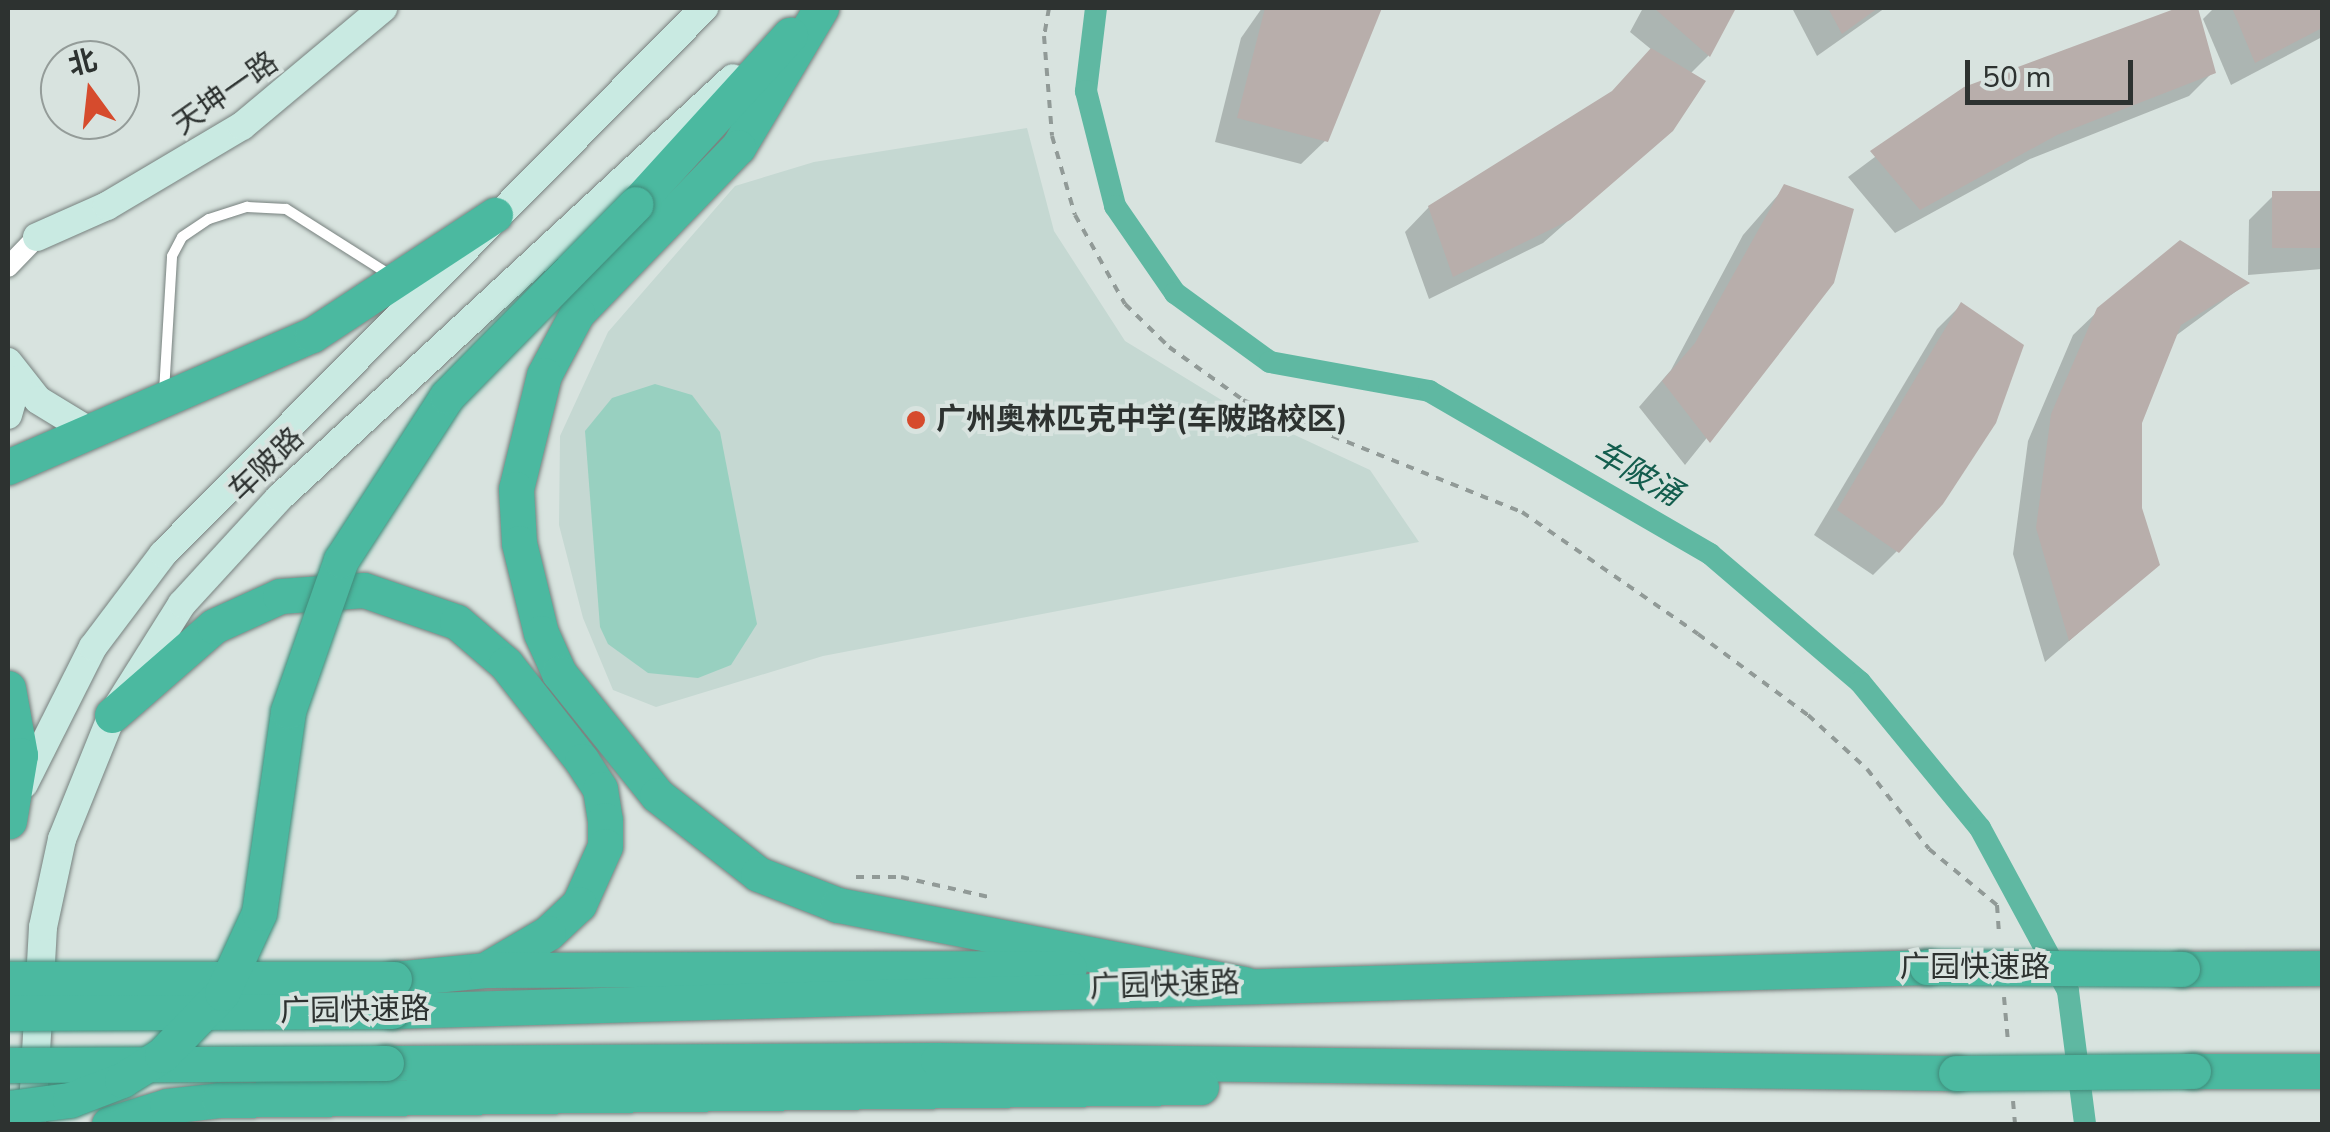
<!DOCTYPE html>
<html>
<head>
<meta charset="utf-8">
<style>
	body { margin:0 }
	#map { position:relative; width:2330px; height:1132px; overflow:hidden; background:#d8e3df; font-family:"Nunito Sans","Noto Sans SC",sans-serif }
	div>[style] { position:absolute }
	.built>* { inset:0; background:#c5d8d2 }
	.green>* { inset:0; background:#98d0c0 }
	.shadow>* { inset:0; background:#0003 }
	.canal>* { height:22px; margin:-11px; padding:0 11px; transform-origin:11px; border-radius:11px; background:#5fb8a2 }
	.building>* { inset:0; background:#b8aeab; transform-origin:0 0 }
	.path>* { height:4px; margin-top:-2px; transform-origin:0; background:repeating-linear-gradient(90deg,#919a97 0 8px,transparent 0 16px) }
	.roads { filter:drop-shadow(0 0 2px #77817e) drop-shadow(0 0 2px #77817e) }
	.lane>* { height:10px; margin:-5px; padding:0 5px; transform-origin:5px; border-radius:5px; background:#fff }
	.street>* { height:20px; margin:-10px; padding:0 10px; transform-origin:10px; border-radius:10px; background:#fff }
	.secondary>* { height:28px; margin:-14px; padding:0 14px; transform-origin:14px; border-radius:14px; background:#c9eae2 }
	.highway>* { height:35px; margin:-17.5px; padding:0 17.5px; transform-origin:17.5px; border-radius:17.5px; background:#4bb9a0 }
	.bridges { filter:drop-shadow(0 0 2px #408a79) drop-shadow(0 0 2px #408a79) }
	.highway-bridge>* { height:35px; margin:-17.5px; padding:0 17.5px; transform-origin:17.5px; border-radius:17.5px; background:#4bb9a0 }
	.dots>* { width:28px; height:28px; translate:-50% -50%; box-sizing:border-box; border:5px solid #d8e3df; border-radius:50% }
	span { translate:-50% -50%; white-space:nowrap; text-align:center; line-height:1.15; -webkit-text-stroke:8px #d8e3df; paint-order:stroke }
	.street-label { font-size:30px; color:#2d3230 }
	.poi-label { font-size:30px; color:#2d3230; font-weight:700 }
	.left { translate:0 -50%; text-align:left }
	.water-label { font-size:32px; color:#135d4d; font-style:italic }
	.frame { position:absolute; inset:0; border:10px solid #2d3230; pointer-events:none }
	.north { position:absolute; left:40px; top:40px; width:100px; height:100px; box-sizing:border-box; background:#d8e3df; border:2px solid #949c99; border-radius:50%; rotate:345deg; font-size:28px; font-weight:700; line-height:40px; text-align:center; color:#2d3230 }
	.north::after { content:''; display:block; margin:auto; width:35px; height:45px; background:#d64b2d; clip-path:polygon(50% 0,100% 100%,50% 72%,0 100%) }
	.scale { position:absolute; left:1965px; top:60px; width:168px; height:45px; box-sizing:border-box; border:5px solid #2d3230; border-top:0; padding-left:12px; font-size:30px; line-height:35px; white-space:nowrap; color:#2d3230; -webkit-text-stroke:8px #d8e3df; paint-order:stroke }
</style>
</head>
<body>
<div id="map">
	<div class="built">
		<i style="clip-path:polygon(1027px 128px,1054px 231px,1125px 341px,1228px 404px,1370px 470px,1419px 542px,823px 656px,656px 707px,613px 690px,583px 618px,559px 525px,560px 436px,608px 332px,735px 186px,814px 162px)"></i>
	</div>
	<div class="green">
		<i style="clip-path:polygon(655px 384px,692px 395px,720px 432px,757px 624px,731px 665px,698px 678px,648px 673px,608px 644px,600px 627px,585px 431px,612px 398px)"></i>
	</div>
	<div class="shadow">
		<i style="clip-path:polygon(1262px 8px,1380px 8px,1326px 140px,1301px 164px,1215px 142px,1241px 38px)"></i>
		<i style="clip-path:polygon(1643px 8px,1734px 8px,1708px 56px,1690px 74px,1671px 130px,1543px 243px,1429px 299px,1405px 232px,1429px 207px,1607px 97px,1652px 50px,1630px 32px)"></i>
		<i style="clip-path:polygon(1792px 8px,1885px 8px,1817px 56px)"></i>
		<i style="clip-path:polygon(2185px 8px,2195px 8px,2213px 72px,2189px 96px,2030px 159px,1895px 233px,1848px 177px,1965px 90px)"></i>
		<i style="clip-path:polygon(2214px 8px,2322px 8px,2322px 37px,2231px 85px,2203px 19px)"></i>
		<i style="clip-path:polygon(1785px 187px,1832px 282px,1685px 465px,1639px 407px,1671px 370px,1743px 235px)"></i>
		<i style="clip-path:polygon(2322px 193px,2322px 269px,2248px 275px,2249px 220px,2273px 196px)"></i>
		<i style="clip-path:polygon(2246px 284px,2174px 337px,2140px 423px,2139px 509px,2157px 564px,2045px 662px,2013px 554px,2028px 441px,2073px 335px,2099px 310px)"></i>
		<i style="clip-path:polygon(1961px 305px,1897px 551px,1873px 575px,1814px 535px,1937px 329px)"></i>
	</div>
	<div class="canal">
		<i style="left:1096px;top:8px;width:84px;rotate:96.9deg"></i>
		<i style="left:1086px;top:91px;width:119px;rotate:75.8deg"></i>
		<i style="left:1115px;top:206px;width:106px;rotate:55.4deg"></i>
		<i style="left:1175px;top:293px;width:117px;rotate:36deg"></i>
		<i style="left:1270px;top:362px;width:162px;rotate:10.3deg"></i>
		<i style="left:1429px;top:391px;width:325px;rotate:30.1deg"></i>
		<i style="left:1710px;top:554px;width:197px;rotate:40.5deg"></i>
		<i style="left:1860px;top:682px;width:189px;rotate:50.6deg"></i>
		<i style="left:1980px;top:828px;width:185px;rotate:61.6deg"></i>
		<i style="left:2068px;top:991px;width:134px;rotate:82.7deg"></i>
	</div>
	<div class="building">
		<i style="clip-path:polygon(1265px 8px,1382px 8px,1328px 142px,1237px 118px)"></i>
		<i style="clip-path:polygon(1654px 8px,1736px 8px,1710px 57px)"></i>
		<i style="clip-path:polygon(1828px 8px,1878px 8px,1842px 34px)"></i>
		<i style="clip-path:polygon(2177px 8px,2198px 8px,2216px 73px,2057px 135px,1920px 210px,1870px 151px,1964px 87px)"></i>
		<i style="clip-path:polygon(2232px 8px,2322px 8px,2322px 28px,2255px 63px)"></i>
		<i style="clip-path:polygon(1651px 48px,1706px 81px,1673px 131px,1570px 220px,1453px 277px,1428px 206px,1612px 91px)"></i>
		<i style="clip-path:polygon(1784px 184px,1854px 209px,1834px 283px,1710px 443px,1662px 381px,1695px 343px)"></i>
		<i style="left:2322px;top:191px;width:57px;height:50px;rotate:90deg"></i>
		<i style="clip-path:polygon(2180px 240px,2250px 283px,2181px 325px,2142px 423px,2142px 508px,2160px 565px,2069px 641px,2036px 528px,2051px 414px,2097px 308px)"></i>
		<i style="clip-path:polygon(1961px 302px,2024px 345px,1996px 423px,1943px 504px,1899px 553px,1837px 510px)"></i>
	</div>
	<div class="path">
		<i style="left:1049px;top:8px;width:28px;rotate:100deg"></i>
		<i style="left:1044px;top:36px;width:100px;rotate:85.4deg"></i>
		<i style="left:1052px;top:136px;width:82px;rotate:73.8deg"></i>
		<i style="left:1075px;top:215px;width:102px;rotate:60.7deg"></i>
		<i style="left:1125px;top:304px;width:62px;rotate:44.3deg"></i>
		<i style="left:1169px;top:347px;width:91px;rotate:35.6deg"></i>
		<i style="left:1243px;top:400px;width:301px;rotate:21.9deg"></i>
		<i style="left:1522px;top:512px;width:214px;rotate:34.7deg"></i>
		<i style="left:1698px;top:634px;width:137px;rotate:36.4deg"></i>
		<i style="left:1808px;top:715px;width:80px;rotate:42.5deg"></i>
		<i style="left:1867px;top:769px;width:101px;rotate:52.2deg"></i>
		<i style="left:1929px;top:849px;width:88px;rotate:39.5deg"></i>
		<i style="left:1997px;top:905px;width:32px;rotate:86deg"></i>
		<i style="left:856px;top:877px;width:45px"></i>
		<i style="left:901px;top:877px;width:90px;rotate:12.8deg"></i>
		<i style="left:2004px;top:997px;width:45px;rotate:84.9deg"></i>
		<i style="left:2013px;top:1101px;width:23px;rotate:85deg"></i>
		<i style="left:816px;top:1124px;width:106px"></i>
	</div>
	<div class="roads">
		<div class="lane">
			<i style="left:164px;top:392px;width:136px;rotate:-86.6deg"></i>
			<i style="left:172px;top:256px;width:21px;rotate:-62deg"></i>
			<i style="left:182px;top:237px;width:32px;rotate:-34deg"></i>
			<i style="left:209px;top:219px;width:40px;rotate:-18deg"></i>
			<i style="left:247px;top:207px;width:39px;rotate:3deg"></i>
			<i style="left:286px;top:209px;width:123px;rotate:32.4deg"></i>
		</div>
		<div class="street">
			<i style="left:8px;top:267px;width:42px;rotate:-46deg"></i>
		</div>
		<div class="secondary">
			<i style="left:37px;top:237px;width:77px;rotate:-23.9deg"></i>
			<i style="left:107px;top:206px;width:157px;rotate:-30.7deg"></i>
			<i style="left:242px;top:126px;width:184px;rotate:-39.9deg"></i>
			<i style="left:8px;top:362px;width:48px;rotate:51.7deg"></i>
			<i style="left:38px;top:400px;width:63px;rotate:31.4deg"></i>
			<i style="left:8px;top:415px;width:37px;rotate:-74deg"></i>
			<i style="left:24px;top:784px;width:153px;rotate:-63.3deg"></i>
			<i style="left:93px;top:647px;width:116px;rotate:-53deg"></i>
			<i style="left:163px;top:554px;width:769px;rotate:-45.26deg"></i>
			<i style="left:32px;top:1124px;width:197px;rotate:-86.8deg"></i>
			<i style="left:43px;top:927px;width:90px;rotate:-77.8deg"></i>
			<i style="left:62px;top:839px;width:134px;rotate:-68deg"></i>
			<i style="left:112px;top:715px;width:131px;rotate:-57.8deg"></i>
			<i style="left:182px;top:604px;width:144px;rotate:-47.5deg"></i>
			<i style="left:279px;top:498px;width:618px;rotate:-42.77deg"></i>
		</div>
		<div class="highway">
			<i style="left:821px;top:8px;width:162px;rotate:120.8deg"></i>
			<i style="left:738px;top:147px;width:231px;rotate:134.1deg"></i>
			<i style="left:577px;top:313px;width:70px;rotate:118deg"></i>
			<i style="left:544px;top:375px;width:117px;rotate:103.8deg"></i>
			<i style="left:516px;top:489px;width:54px;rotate:86.8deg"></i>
			<i style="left:519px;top:543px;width:93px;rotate:76.3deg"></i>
			<i style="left:541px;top:633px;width:44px;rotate:65.8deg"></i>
			<i style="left:559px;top:673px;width:156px;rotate:51.2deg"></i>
			<i style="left:657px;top:795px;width:128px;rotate:38deg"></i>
			<i style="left:758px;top:874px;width:86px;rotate:21.2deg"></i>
			<i style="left:838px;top:905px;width:414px;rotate:11deg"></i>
			<i style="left:636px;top:204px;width:229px;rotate:-47.7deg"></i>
			<i style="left:8px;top:467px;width:331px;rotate:-23.5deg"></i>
			<i style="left:312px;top:335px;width:219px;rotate:-33.3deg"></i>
			<i style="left:8px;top:688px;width:68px;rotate:79.8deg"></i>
			<i style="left:20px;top:755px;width:67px;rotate:99.5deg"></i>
			<i style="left:112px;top:715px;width:135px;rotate:-41.1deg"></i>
			<i style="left:214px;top:626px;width:72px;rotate:-24.4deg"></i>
			<i style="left:280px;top:596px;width:84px;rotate:-4.1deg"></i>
			<i style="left:364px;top:590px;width:98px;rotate:19deg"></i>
			<i style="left:457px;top:622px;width:65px;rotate:40.6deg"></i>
			<i style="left:506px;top:664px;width:123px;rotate:51.9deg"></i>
			<i style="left:582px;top:761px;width:33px;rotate:57deg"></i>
			<i style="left:600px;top:789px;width:31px;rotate:81deg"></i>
			<i style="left:605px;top:820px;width:26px;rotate:90deg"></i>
			<i style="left:605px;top:846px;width:64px;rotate:114.1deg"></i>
			<i style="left:579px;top:904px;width:42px;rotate:136.9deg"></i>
			<i style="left:548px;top:933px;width:67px;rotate:149.6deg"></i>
			<i style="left:2182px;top:969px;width:140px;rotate:-0.4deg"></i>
			<i style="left:394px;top:979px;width:92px;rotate:-5.6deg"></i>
			<i style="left:486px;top:970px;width:583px;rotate:-0.2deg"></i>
			<i style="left:392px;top:1011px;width:1536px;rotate:-1.64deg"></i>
			<i style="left:386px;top:1063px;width:552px;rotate:-0.31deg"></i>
			<i style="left:938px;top:1060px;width:1018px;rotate:0.73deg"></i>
			<i style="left:2193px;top:1071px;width:129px"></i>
			<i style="left:109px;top:1124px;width:61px;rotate:-17.2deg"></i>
			<i style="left:167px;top:1106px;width:52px;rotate:-6.6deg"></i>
			<i style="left:219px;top:1100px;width:982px;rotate:-0.76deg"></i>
		</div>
	</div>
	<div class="bridges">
		<div class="highway-bridge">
			<i style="left:1927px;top:967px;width:255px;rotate:0.4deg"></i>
			<i style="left:8px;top:979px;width:386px"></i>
			<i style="left:8px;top:1013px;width:384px;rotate:-0.3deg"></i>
			<i style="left:8px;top:1065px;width:378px;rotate:-0.3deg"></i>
			<i style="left:1956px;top:1073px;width:237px;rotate:-0.5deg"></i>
			<i style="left:8px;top:1108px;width:63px;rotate:-7.4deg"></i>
			<i style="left:70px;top:1100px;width:56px;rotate:-21deg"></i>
			<i style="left:122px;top:1080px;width:47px;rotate:-32deg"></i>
			<i style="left:162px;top:1055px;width:86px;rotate:-45.9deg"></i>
			<i style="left:222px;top:993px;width:88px;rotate:-65.2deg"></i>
			<i style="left:259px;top:913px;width:204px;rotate:-81.8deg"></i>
			<i style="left:288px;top:711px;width:160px;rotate:-70.7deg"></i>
			<i style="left:341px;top:560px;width:195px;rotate:-57.1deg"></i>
			<i style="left:447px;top:396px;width:269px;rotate:-45.5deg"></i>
		</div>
	</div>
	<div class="dots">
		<i style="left:916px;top:420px;background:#d64b2d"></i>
	</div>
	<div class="street-label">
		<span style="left:226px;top:94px;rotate:-35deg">天坤一路</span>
		<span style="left:267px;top:465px;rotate:-44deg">车陂路</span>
		<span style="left:1975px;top:968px">广园快速路</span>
		<span style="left:1165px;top:986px;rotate:-2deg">广园快速路</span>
		<span style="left:355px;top:1011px;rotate:-1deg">广园快速路</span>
	</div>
	<div class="poi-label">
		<span class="left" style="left:936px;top:420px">广州奥林匹克中学(车陂路校区)</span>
	</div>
	<div class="water-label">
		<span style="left:1637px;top:474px;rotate:30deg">车陂涌</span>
	</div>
	<div class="frame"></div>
	<div class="north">北</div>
	<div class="scale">50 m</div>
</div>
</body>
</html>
